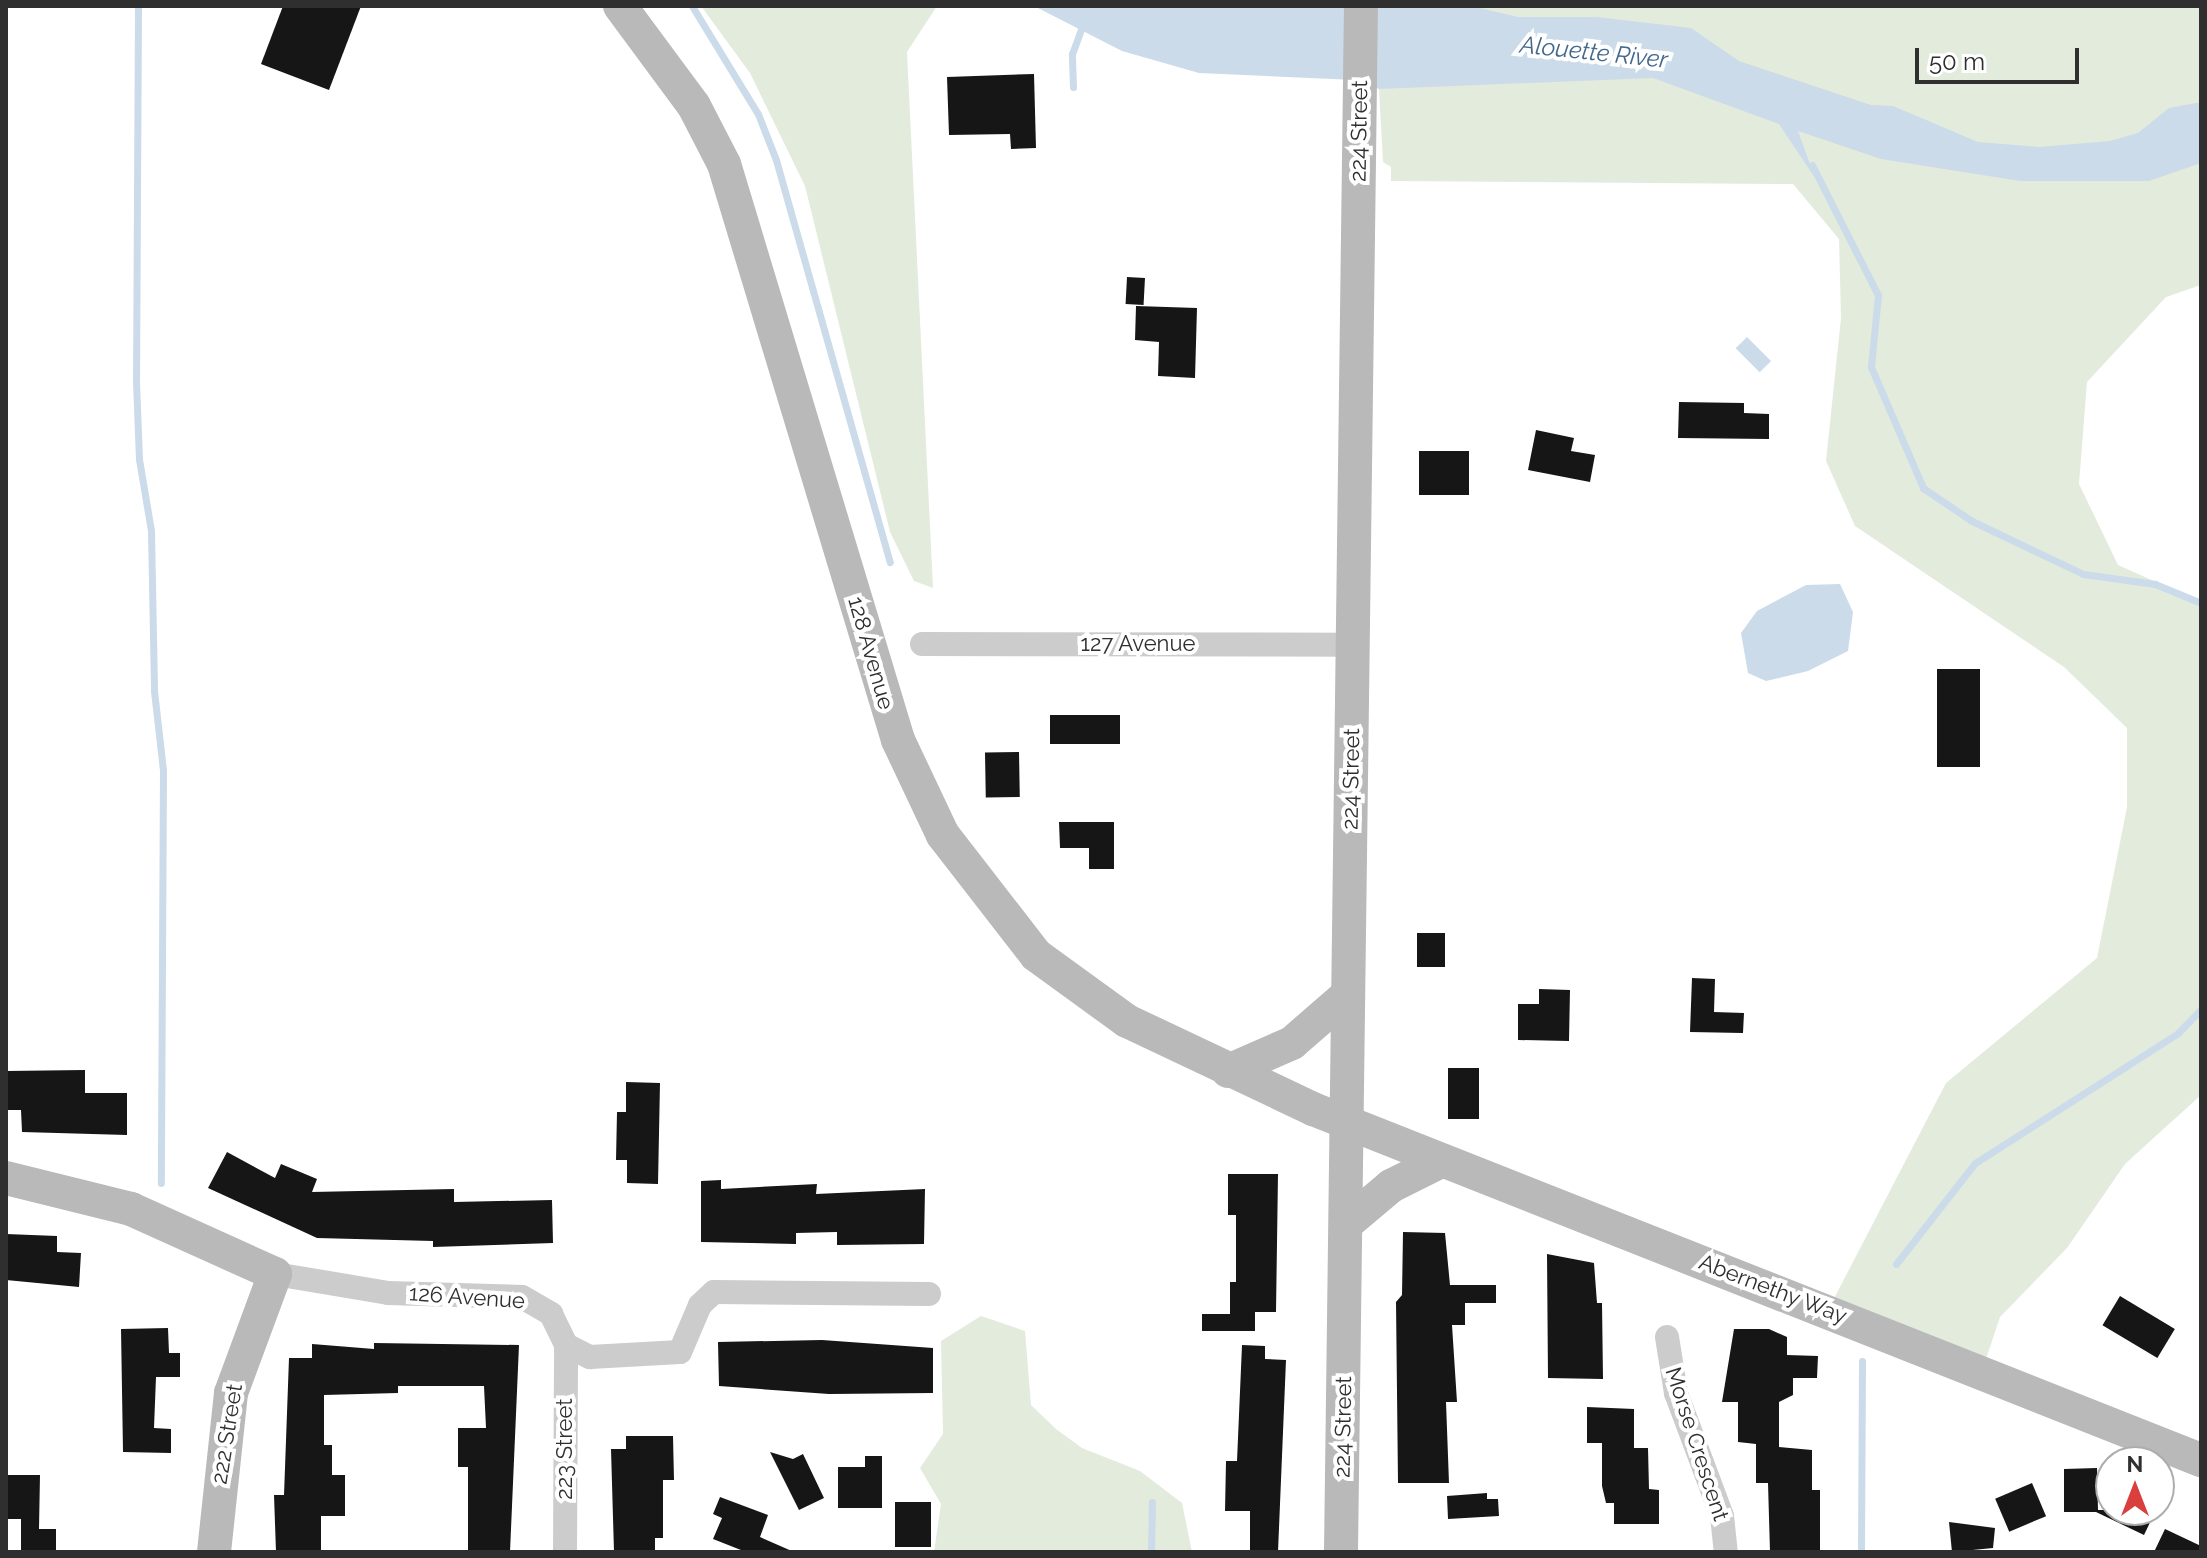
<!DOCTYPE html>
<html>
<head>
<meta charset="utf-8">
<style>
	body { margin:0 }
	#map { position:relative; width:2207px; height:1558px; overflow:hidden; background:#fff; font-family:Raleway,sans-serif }
	div>[style] { position:absolute }
	.green>* { inset:0; background:#e3ebdd }
	.water>* { inset:0; background:#cbdbe9; transform-origin:0 0 }
	.stream>* { height:7px; margin:-3.5px; padding:0 3.5px; transform-origin:3.5px; border-radius:3.5px; background:#cbdbe9 }
	.building>* { inset:0; background:#161616; transform-origin:0 0 }
	.street>* { height:24px; margin:-12px; padding:0 12px; transform-origin:12px; border-radius:12px; background:#ccc }
	.secondary>* { height:34px; margin:-17px; padding:0 17px; transform-origin:17px; border-radius:17px; background:#b9b9b9 }
	span { translate:-50% -50%; white-space:nowrap; text-align:center; line-height:1.15; -webkit-text-stroke:8px #fff; paint-order:stroke }
	.street-label { font-size:22px; color:#2f2f2f }
	.water-label { font-size:24px; color:#42688b; font-style:italic }
	.frame { position:absolute; inset:0; border:8px solid #2f2f2f; pointer-events:none }
	.north { position:absolute; left:2095px; top:1446px; width:80px; height:80px; box-sizing:border-box; background:#fff; border:2px solid #acacac; border-radius:50%; rotate:0deg; font-size:22px; font-weight:700; line-height:32px; text-align:center; color:#2f2f2f }
	.north::after { content:''; display:block; margin:auto; width:28px; height:36px; background:#d9403d; clip-path:polygon(50% 0,100% 100%,50% 72%,0 100%) }
	.scale { position:absolute; left:1915px; top:48px; width:164px; height:36px; box-sizing:border-box; border:4px solid #2f2f2f; border-top:0; padding-left:10px; font-size:24px; line-height:28px; white-space:nowrap; color:#2f2f2f; -webkit-text-stroke:6px #fff; paint-order:stroke }
</style>
</head>
<body>
<div id="map">
	<div class="green">
		<i style="clip-path:polygon(701px 6px,937px 6px,907px 52px,933px 588px,914px 581px,890px 532px,805px 186px,750px 73px)"></i>
		<i style="clip-path:polygon(1393px 6px,2201px 6px,2201px 285px,2166px 297px,2087px 382px,2079px 484px,2118px 565px,2201px 602px,2201px 1095px,2125px 1164px,2067px 1248px,2000px 1317px,1982px 1371px,1828px 1310px,1946px 1083px,2097px 958px,2127px 807px,2127px 728px,2064px 667px,1855px 526px,1826px 461px,1841px 318px,1839px 239px,1793px 184px,1391px 181px,1391px 167px,1383px 162px,1379px 89px,1392px 87px)"></i>
		<i style="clip-path:polygon(981px 1316px,1025px 1331px,1031px 1405px,1056px 1429px,1082px 1448px,1140px 1471px,1182px 1503px,1192px 1552px,934px 1552px,941px 1504px,920px 1468px,943px 1434px,941px 1341px)"></i>
	</div>
	<div class="water">
		<i style="clip-path:polygon(1034px 6px,1471px 6px,1518px 17px,1597px 17px,1691px 28px,1739px 61px,1871px 105px,1893px 106px,1978px 142px,2039px 147px,2110px 141px,2138px 133px,2169px 108px,2201px 102px,2201px 163px,2149px 181px,2020px 181px,1881px 159px,1798px 131px,1815px 178px,1779px 124px,1653px 78px,1379px 89px,1355px 80px,1199px 73px,1122px 51px)"></i>
		<i style="left:1747px;top:337px;width:34px;height:16px;rotate:45deg"></i>
		<i style="clip-path:polygon(1840px 584px,1853px 612px,1848px 651px,1808px 671px,1766px 681px,1748px 673px,1741px 633px,1757px 611px,1806px 585px)"></i>
	</div>
	<div class="stream">
		<i style="left:138px;top:6px;width:375px;rotate:90.3deg"></i>
		<i style="left:136px;top:381px;width:78px;rotate:87.8deg"></i>
		<i style="left:139px;top:459px;width:73px;rotate:80.5deg"></i>
		<i style="left:151px;top:531px;width:160px;rotate:88.9deg"></i>
		<i style="left:154px;top:691px;width:80px;rotate:83.5deg"></i>
		<i style="left:163px;top:770px;width:413px;rotate:90.3deg"></i>
		<i style="left:692px;top:6px;width:127px;rotate:58.6deg"></i>
		<i style="left:758px;top:114px;width:49px;rotate:68.6deg"></i>
		<i style="left:776px;top:160px;width:418px;rotate:74.2deg"></i>
		<i style="left:1073px;top:87px;width:33px;rotate:-92deg"></i>
		<i style="left:1072px;top:54px;width:29px;rotate:-70deg"></i>
		<i style="left:1812px;top:165px;width:146px;rotate:63.1deg"></i>
		<i style="left:1878px;top:295px;width:72px;rotate:95.6deg"></i>
		<i style="left:1871px;top:367px;width:132px;rotate:66.7deg"></i>
		<i style="left:1923px;top:488px;width:59px;rotate:34deg"></i>
		<i style="left:1972px;top:521px;width:123px;rotate:25.5deg"></i>
		<i style="left:2083px;top:574px;width:73px;rotate:7.9deg"></i>
		<i style="left:2155px;top:584px;width:50px;rotate:22.4deg"></i>
		<i style="left:1896px;top:1264px;width:128px;rotate:-52deg"></i>
		<i style="left:1975px;top:1163px;width:241px;rotate:-32.6deg"></i>
		<i style="left:2178px;top:1033px;width:33px;rotate:-46deg"></i>
		<i style="left:1151px;top:1552px;width:50px;rotate:-88.9deg"></i>
		<i style="left:1861px;top:1552px;width:191px;rotate:-89.7deg"></i>
	</div>
	<div class="building">
		<i style="clip-path:polygon(283px 6px,361px 6px,329px 90px,261px 64px)"></i>
		<i style="clip-path:polygon(1034px 74px,1036px 148px,1011px 149px,1010px 134px,949px 135px,947px 77px)"></i>
		<i style="left:1127px;top:277px;width:18px;height:27px;rotate:3deg"></i>
		<i style="clip-path:polygon(1136px 306px,1197px 308px,1195px 378px,1158px 376px,1159px 342px,1135px 340px)"></i>
		<i style="clip-path:polygon(1679px 402px,1744px 403px,1744px 413px,1769px 414px,1769px 439px,1678px 438px)"></i>
		<i style="clip-path:polygon(1536px 430px,1574px 438px,1571px 451px,1595px 455px,1590px 482px,1528px 470px)"></i>
		<i style="left:1419px;top:451px;width:50px;height:44px"></i>
		<i style="left:1937px;top:669px;width:43px;height:98px"></i>
		<i style="left:1120px;top:715px;width:29px;height:70px;rotate:90deg"></i>
		<i style="left:1019px;top:752px;width:45px;height:34px;rotate:89deg"></i>
		<i style="clip-path:polygon(1059px 822px,1114px 822px,1114px 869px,1089px 869px,1089px 848px,1060px 848px)"></i>
		<i style="left:1417px;top:933px;width:28px;height:34px"></i>
		<i style="clip-path:polygon(1692px 978px,1715px 979px,1714px 1012px,1744px 1013px,1743px 1033px,1690px 1032px)"></i>
		<i style="clip-path:polygon(1539px 989px,1570px 990px,1569px 1041px,1518px 1040px,1518px 1004px,1539px 1004px)"></i>
		<i style="left:1448px;top:1068px;width:31px;height:51px"></i>
		<i style="clip-path:polygon(85px 1070px,85px 1093px,127px 1093px,127px 1135px,22px 1132px,21px 1110px,6px 1110px,6px 1071px)"></i>
		<i style="clip-path:polygon(626px 1082px,660px 1083px,658px 1184px,627px 1183px,627px 1160px,616px 1160px,617px 1112px,626px 1112px)"></i>
		<i style="clip-path:polygon(227px 1152px,275px 1178px,281px 1164px,317px 1179px,312px 1192px,454px 1189px,454px 1202px,552px 1200px,553px 1243px,433px 1247px,433px 1241px,317px 1238px,208px 1188px)"></i>
		<i style="clip-path:polygon(1228px 1174px,1278px 1174px,1276px 1312px,1255px 1312px,1255px 1331px,1202px 1331px,1202px 1314px,1230px 1314px,1230px 1282px,1236px 1282px,1236px 1215px,1228px 1215px)"></i>
		<i style="clip-path:polygon(721px 1180px,721px 1189px,817px 1184px,816px 1194px,925px 1189px,924px 1244px,837px 1245px,837px 1232px,796px 1233px,796px 1244px,701px 1242px,701px 1181px)"></i>
		<i style="clip-path:polygon(1403px 1232px,1445px 1233px,1450px 1285px,1496px 1285px,1496px 1303px,1465px 1303px,1465px 1325px,1452px 1325px,1457px 1402px,1446px 1402px,1449px 1483px,1398px 1483px,1396px 1302px,1402px 1295px)"></i>
		<i style="clip-path:polygon(6px 1234px,57px 1236px,57px 1252px,81px 1253px,79px 1287px,6px 1280px)"></i>
		<i style="clip-path:polygon(1547px 1254px,1594px 1263px,1597px 1303px,1602px 1303px,1603px 1379px,1548px 1378px)"></i>
		<i style="left:2120px;top:1296px;width:64px;height:34px;rotate:31deg"></i>
		<i style="clip-path:polygon(168px 1328px,169px 1353px,180px 1353px,180px 1377px,156px 1377px,154px 1428px,171px 1429px,171px 1453px,123px 1452px,121px 1329px)"></i>
		<i style="clip-path:polygon(1734px 1329px,1769px 1329px,1787px 1337px,1787px 1355px,1818px 1356px,1817px 1378px,1793px 1378px,1793px 1395px,1779px 1402px,1779px 1447px,1812px 1450px,1812px 1490px,1820px 1490px,1820px 1552px,1770px 1552px,1768px 1483px,1756px 1483px,1756px 1444px,1738px 1442px,1738px 1402px,1722px 1402px)"></i>
		<i style="clip-path:polygon(822px 1340px,933px 1348px,933px 1393px,829px 1394px,719px 1386px,718px 1342px)"></i>
		<i style="clip-path:polygon(374px 1343px,519px 1345px,510px 1552px,468px 1552px,468px 1467px,458px 1467px,458px 1428px,486px 1428px,484px 1386px,398px 1386px,398px 1393px,324px 1395px,324px 1445px,332px 1445px,332px 1475px,345px 1475px,345px 1516px,321px 1516px,321px 1552px,276px 1552px,274px 1495px,284px 1495px,289px 1358px,312px 1358px,312px 1344px,374px 1349px)"></i>
		<i style="clip-path:polygon(1242px 1345px,1265px 1346px,1265px 1359px,1286px 1360px,1278px 1552px,1250px 1552px,1250px 1511px,1225px 1511px,1226px 1461px,1237px 1461px)"></i>
		<i style="clip-path:polygon(1587px 1407px,1634px 1409px,1634px 1448px,1648px 1448px,1649px 1489px,1659px 1490px,1659px 1524px,1614px 1524px,1614px 1503px,1606px 1503px,1602px 1486px,1602px 1443px,1587px 1443px)"></i>
		<i style="clip-path:polygon(626px 1436px,673px 1436px,674px 1480px,663px 1480px,663px 1538px,655px 1538px,655px 1552px,614px 1552px,611px 1449px,626px 1449px)"></i>
		<i style="clip-path:polygon(770px 1452px,793px 1459px,803px 1454px,824px 1498px,799px 1510px)"></i>
		<i style="clip-path:polygon(865px 1456px,882px 1456px,882px 1508px,838px 1508px,838px 1467px,865px 1467px)"></i>
		<i style="clip-path:polygon(2097px 1468px,2098px 1510px,2156px 1510px,2144px 1535px,2096px 1512px,2064px 1512px,2064px 1469px)"></i>
		<i style="clip-path:polygon(6px 1475px,40px 1475px,39px 1529px,56px 1529px,56px 1552px,21px 1552px,21px 1519px,6px 1519px)"></i>
		<i style="left:2032px;top:1483px;width:36px;height:40px;rotate:67deg"></i>
		<i style="clip-path:polygon(1487px 1493px,1487px 1499px,1498px 1499px,1499px 1516px,1448px 1519px,1447px 1496px)"></i>
		<i style="clip-path:polygon(720px 1497px,768px 1515px,760px 1537px,794px 1552px,746px 1552px,713px 1539px,722px 1518px,713px 1514px)"></i>
		<i style="left:895px;top:1502px;width:36px;height:45px"></i>
		<i style="clip-path:polygon(1949px 1522px,1995px 1528px,1993px 1548px,1952px 1552px)"></i>
		<i style="clip-path:polygon(2165px 1529px,2201px 1546px,2201px 1552px,2154px 1552px)"></i>
	</div>
	<div class="street">
		<i style="left:922px;top:644px;width:432px;rotate:0.1deg"></i>
		<i style="left:275px;top:1274px;width:115px;rotate:9.5deg"></i>
		<i style="left:388px;top:1293px;width:134px;rotate:1.7deg"></i>
		<i style="left:522px;top:1297px;width:34px;rotate:30deg"></i>
		<i style="left:551px;top:1314px;width:34px;rotate:64deg"></i>
		<i style="left:566px;top:1345px;width:27px;rotate:27deg"></i>
		<i style="left:590px;top:1357px;width:90px;rotate:-3.2deg"></i>
		<i style="left:680px;top:1352px;width:51px;rotate:-66.9deg"></i>
		<i style="left:700px;top:1305px;width:19px;rotate:-43deg"></i>
		<i style="left:714px;top:1292px;width:215px;rotate:0.5deg"></i>
		<i style="left:1667px;top:1337px;width:57px;rotate:80.9deg"></i>
		<i style="left:1676px;top:1393px;width:131px;rotate:69.5deg"></i>
		<i style="left:1722px;top:1516px;width:36px;rotate:84deg"></i>
		<i style="left:565px;top:1552px;width:207px;rotate:-89.7deg"></i>
	</div>
	<div class="secondary">
		<i style="left:620px;top:6px;width:124px;rotate:53.5deg"></i>
		<i style="left:694px;top:106px;width:65px;rotate:62.7deg"></i>
		<i style="left:724px;top:164px;width:602px;rotate:73.19deg"></i>
		<i style="left:898px;top:740px;width:105px;rotate:64.7deg"></i>
		<i style="left:943px;top:835px;width:152px;rotate:52.2deg"></i>
		<i style="left:1036px;top:955px;width:112px;rotate:36deg"></i>
		<i style="left:1127px;top:1021px;width:206px;rotate:25.3deg"></i>
		<i style="left:1313px;top:1109px;width:955px;rotate:21.57deg"></i>
		<i style="left:1228px;top:1071px;width:70px;rotate:-23.6deg"></i>
		<i style="left:1292px;top:1043px;width:72px;rotate:-41deg"></i>
		<i style="left:6px;top:1178px;width:129px;rotate:13.9deg"></i>
		<i style="left:131px;top:1209px;width:158px;rotate:24.3deg"></i>
		<i style="left:275px;top:1274px;width:127px;rotate:110.3deg"></i>
		<i style="left:231px;top:1393px;width:160px;rotate:96.1deg"></i>
		<i style="left:1346px;top:1224px;width:59px;rotate:-40.2deg"></i>
		<i style="left:1391px;top:1186px;width:56px;rotate:-26.6deg"></i>
		<i style="left:1341px;top:1552px;width:1546px;rotate:-89.26deg"></i>
	</div>
	<div class="street-label">
		<span style="left:1359px;top:131px;rotate:-89deg">224 Street</span>
		<span style="left:1138px;top:644px">127 Avenue</span>
		<span style="left:871px;top:653px;rotate:74deg">128 Avenue</span>
		<span style="left:1351px;top:779px;rotate:-89deg">224 Street</span>
		<span style="left:1773px;top:1289px;rotate:21deg">Abernethy Way</span>
		<span style="left:467px;top:1297px;rotate:4deg">126 Avenue</span>
		<span style="left:1343px;top:1427px;rotate:-89deg">224 Street</span>
		<span style="left:227px;top:1434px;rotate:-81deg">222 Street</span>
		<span style="left:1697px;top:1444px;rotate:72deg">Morse Crescent</span>
		<span style="left:565px;top:1449px;rotate:-90deg">223 Street</span>
	</div>
	<div class="water-label">
		<span style="left:1594px;top:52px;rotate:6deg">Alouette River</span>
	</div>
	<div class="frame"></div>
	<div class="north">N</div>
	<div class="scale">50 m</div>
</div>
</body>
</html>
